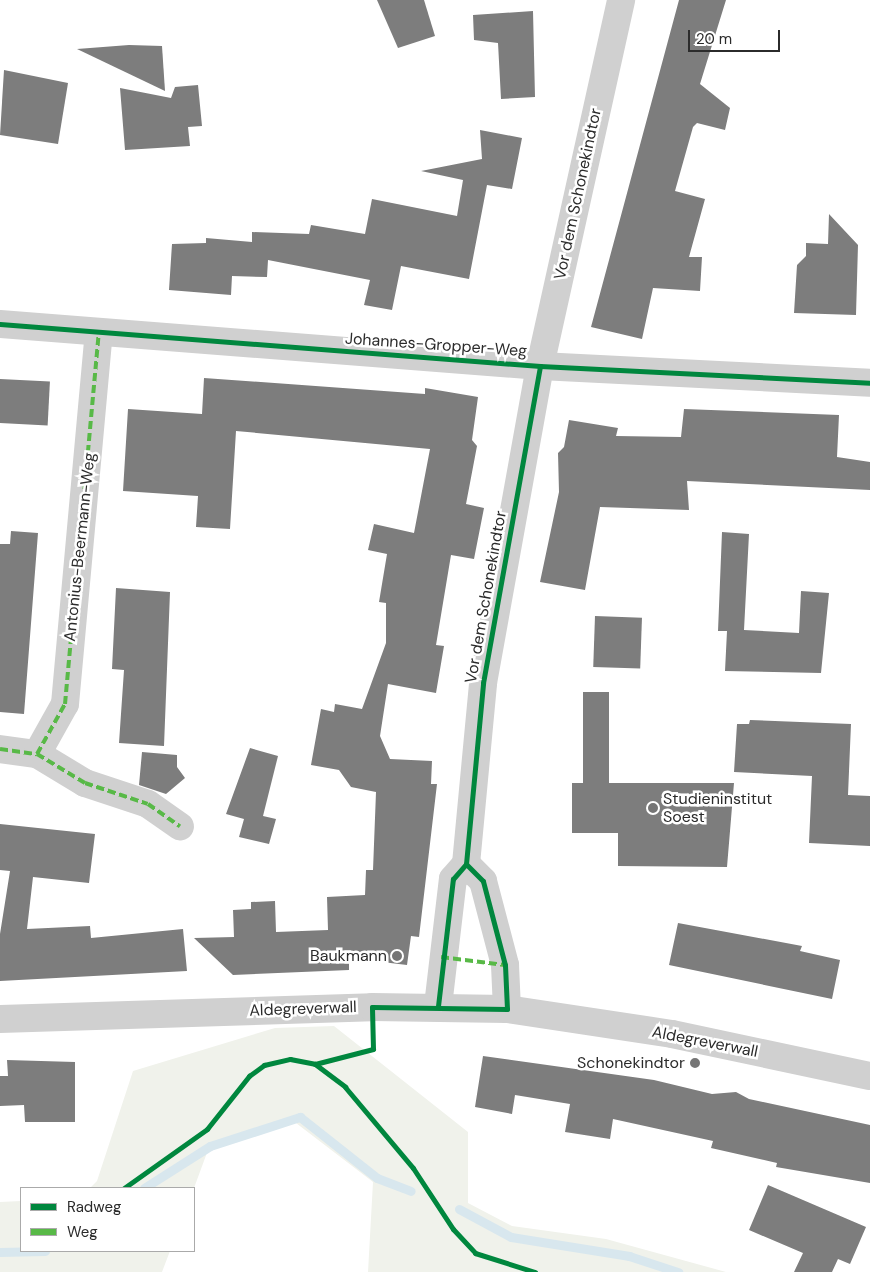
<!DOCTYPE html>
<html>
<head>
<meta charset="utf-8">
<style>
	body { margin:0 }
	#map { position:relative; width:870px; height:1272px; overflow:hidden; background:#fff; font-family:"DM Sans",sans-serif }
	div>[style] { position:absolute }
	.green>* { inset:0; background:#f0f2eb }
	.stream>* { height:9px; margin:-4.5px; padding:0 4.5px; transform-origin:4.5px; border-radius:4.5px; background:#d8e7ee }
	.building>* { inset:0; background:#7d7d7d; transform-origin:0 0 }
	.minor>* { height:28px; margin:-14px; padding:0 14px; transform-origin:14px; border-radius:14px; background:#d0d0d0 }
	.quiet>* { height:4px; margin-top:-2px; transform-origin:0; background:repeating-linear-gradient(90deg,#58b947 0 8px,transparent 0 12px) }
	.cycleway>* { height:5px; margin:-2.5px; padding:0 2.5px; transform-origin:2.5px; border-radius:2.5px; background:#00873e }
	.dots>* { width:14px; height:14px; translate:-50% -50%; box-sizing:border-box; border:2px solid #fff; border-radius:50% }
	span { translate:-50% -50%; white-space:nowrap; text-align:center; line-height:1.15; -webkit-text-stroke:5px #fff; paint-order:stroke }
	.street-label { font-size:16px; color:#2b2b2b }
	.poi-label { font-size:16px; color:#2b2b2b }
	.left { translate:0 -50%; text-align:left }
	.right { translate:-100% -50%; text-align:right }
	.legend { position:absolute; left:20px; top:1187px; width:175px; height:65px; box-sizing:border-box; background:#fff; border:1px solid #aaa; margin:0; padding:6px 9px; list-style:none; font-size:15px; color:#2b2b2b }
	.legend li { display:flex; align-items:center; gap:10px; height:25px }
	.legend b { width:25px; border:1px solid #aaa }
	.scale { position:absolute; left:688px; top:30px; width:92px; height:22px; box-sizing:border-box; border:2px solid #2b2b2b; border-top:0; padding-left:6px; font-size:15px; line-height:18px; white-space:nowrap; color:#2b2b2b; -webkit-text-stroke:4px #fff; paint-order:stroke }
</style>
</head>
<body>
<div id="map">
	<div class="green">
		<i style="clip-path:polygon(334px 1026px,468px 1132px,468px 1203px,512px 1226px,606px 1239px,726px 1272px,368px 1272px,373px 1182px,296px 1123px,208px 1150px,194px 1188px,90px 1188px,97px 1181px,133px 1071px,275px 1028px)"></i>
		<i style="clip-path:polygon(21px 1201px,21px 1251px,170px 1251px,162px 1272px,0 1272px,0 1202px)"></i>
	</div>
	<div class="stream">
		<i style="left:144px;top:1188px;width:78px;rotate:-32.5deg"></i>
		<i style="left:210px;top:1146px;width:95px;rotate:-17.9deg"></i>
		<i style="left:300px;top:1117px;width:98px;rotate:38.4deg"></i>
		<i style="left:377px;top:1178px;width:36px;rotate:21deg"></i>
		<i style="left:459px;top:1209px;width:59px;rotate:28.3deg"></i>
		<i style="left:511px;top:1237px;width:120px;rotate:9.1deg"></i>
		<i style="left:629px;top:1256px;width:52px;rotate:18.1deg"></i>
		<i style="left:0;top:1252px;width:45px;rotate:-1.3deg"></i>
	</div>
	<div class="building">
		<i style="clip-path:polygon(377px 0,424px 0,435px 36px,398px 48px)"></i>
		<i style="clip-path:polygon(679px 0,726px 0,700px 84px,730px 108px,725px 130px,697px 123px,693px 127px,675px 191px,705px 199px,689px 257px,702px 257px,700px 291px,653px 288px,642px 339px,591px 327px)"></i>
		<i style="clip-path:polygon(533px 11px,535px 97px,501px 99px,498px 43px,474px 40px,473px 15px)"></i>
		<i style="clip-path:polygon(129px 45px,162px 46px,165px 91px,77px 49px)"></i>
		<i style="clip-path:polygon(4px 70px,68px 83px,58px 144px,0 135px)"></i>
		<i style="clip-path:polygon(198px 85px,202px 126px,188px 127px,190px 146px,125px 150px,120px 88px,171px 98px,175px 87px)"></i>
		<i style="clip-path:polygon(480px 130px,522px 138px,512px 189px,487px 185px,469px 279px,401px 266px,392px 310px,364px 305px,370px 280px,268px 260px,267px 277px,232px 276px,231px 295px,169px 290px,172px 244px,206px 243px,206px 238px,252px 242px,252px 232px,309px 234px,311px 225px,365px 234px,372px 199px,457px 216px,463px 180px,421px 171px,482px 159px)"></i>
		<i style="clip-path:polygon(829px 214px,858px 245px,856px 315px,794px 313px,797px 265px,806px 256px,806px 243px,828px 244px)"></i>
		<i style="clip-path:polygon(204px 378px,425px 394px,425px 388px,478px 397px,472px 440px,477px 446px,466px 504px,484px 508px,474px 559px,451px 555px,436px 645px,444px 646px,436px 693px,388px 684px,380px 736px,390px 759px,432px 761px,431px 784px,437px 784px,419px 937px,411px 936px,407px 965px,349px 958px,349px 970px,233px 975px,194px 938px,234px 937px,233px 910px,251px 909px,251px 902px,275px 901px,276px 932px,328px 930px,327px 897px,365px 895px,366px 870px,373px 870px,376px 792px,351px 787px,339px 770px,311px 765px,321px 709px,334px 712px,335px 704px,362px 709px,386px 643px,386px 603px,379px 602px,387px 554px,368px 550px,374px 524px,414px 533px,430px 449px,236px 431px,230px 529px,196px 527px,198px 496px,123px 491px,128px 409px,202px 414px)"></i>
		<i style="left:0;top:379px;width:50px;height:44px;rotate:3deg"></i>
		<i style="clip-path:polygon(684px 409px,839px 415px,837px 457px,870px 462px,870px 490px,687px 481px,689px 510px,600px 507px,585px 590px,540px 582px,559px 492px,558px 453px,564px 447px,569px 420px,618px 428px,616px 436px,681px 437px)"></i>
		<i style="clip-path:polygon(11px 531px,38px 533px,24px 714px,0 712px,0 544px,10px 544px)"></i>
		<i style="clip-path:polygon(722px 532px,749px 534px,744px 630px,799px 633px,801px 591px,829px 593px,821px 673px,725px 671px,727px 631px,718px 631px)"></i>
		<i style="clip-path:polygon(116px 588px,170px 592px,164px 746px,119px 743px,124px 670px,112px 669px)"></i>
		<i style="left:595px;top:616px;width:47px;height:51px;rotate:2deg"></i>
		<i style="clip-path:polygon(583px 692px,609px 692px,609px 783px,734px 783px,727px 867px,618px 866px,618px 833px,572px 833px,572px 783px,583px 783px)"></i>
		<i style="clip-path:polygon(750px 720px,851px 724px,848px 795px,870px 796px,870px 846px,809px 843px,812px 776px,734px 772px,737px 724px,749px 724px)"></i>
		<i style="clip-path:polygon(250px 748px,278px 756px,263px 816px,276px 819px,269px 844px,239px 837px,244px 819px,226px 814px)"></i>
		<i style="clip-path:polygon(142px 752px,177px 755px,177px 767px,185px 778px,166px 794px,139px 785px)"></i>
		<i style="clip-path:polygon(0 824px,95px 834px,89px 883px,33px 877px,27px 929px,90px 926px,91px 938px,183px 929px,187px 971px,0 981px,0 934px,10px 871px,0 870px)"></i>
		<i style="clip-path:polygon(678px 923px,802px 946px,800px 951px,840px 960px,832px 999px,669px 965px)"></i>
		<i style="clip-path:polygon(483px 1056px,654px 1080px,712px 1094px,736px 1092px,749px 1099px,870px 1125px,870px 1183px,776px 1167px,777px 1163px,711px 1148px,713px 1141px,613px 1119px,610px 1139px,565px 1132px,570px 1104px,515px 1095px,512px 1114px,475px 1107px)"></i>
		<i style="clip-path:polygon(7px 1060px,75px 1062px,75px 1122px,25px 1122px,24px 1105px,0 1106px,0 1076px,8px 1076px)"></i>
		<i style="clip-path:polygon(768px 1185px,866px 1227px,850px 1264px,838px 1259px,832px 1272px,794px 1272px,803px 1253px,749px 1230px)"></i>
	</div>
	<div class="minor">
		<i style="left:0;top:324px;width:542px;rotate:4.45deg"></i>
		<i style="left:540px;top:366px;width:330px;rotate:2.9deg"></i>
		<i style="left:0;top:749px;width:37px;rotate:8deg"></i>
		<i style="left:37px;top:754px;width:57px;rotate:-60.8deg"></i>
		<i style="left:65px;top:704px;width:373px;rotate:-84.8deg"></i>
		<i style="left:37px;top:754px;width:56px;rotate:31.1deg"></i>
		<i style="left:85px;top:783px;width:66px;rotate:18.4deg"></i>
		<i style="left:148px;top:804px;width:39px;rotate:35deg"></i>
		<i style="left:466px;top:864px;width:24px;rotate:45deg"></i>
		<i style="left:483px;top:881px;width:87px;rotate:75.3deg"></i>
		<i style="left:505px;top:965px;width:44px;rotate:87.4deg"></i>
		<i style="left:438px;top:1006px;width:128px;rotate:-83.3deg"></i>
		<i style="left:453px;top:879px;width:20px;rotate:-49deg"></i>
		<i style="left:466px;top:864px;width:182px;rotate:-84.6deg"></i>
		<i style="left:483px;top:683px;width:322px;rotate:-79.8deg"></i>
		<i style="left:540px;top:366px;width:375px;rotate:-77.5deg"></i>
		<i style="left:0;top:1019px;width:372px;rotate:-1.8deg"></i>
		<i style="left:372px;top:1007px;width:135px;rotate:0.8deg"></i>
		<i style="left:507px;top:1009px;width:167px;rotate:8.6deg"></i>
		<i style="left:672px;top:1034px;width:202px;rotate:12deg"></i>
	</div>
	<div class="quiet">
		<i style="left:0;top:749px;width:37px;rotate:8deg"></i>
		<i style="left:37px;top:754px;width:57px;rotate:-60.8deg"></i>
		<i style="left:65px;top:704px;width:373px;rotate:-84.8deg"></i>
		<i style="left:37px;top:754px;width:56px;rotate:31.1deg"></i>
		<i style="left:85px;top:783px;width:66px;rotate:18.4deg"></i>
		<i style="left:148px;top:804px;width:39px;rotate:35deg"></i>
		<i style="left:441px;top:957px;width:64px;rotate:7.1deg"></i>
	</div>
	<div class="cycleway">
		<i style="left:0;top:324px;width:542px;rotate:4.45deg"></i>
		<i style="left:540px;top:366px;width:330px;rotate:2.9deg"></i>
		<i style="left:438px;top:1006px;width:128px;rotate:-83.3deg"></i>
		<i style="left:453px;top:879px;width:20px;rotate:-49deg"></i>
		<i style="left:466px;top:864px;width:182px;rotate:-84.6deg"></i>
		<i style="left:483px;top:683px;width:322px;rotate:-79.8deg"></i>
		<i style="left:315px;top:1064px;width:60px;rotate:-14.5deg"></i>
		<i style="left:373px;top:1049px;width:42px;rotate:-91.4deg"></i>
		<i style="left:372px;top:1007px;width:135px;rotate:0.8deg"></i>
		<i style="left:507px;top:1009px;width:44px;rotate:-92.6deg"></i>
		<i style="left:505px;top:965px;width:87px;rotate:-104.7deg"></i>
		<i style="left:483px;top:881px;width:24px;rotate:-135deg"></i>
		<i style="left:124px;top:1188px;width:102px;rotate:-35.4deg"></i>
		<i style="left:207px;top:1129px;width:68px;rotate:-51.6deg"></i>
		<i style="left:249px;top:1076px;width:19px;rotate:-36deg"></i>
		<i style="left:264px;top:1065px;width:27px;rotate:-13deg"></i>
		<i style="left:290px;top:1059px;width:25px;rotate:11deg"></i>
		<i style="left:315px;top:1064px;width:38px;rotate:37deg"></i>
		<i style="left:345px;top:1087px;width:106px;rotate:50deg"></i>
		<i style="left:413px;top:1168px;width:73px;rotate:56.7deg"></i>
		<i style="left:453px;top:1229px;width:33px;rotate:47deg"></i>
		<i style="left:475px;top:1253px;width:63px;rotate:17.6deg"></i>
	</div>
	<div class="dots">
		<i style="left:653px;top:808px;background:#757575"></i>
		<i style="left:397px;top:956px;background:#757575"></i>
		<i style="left:695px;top:1063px;background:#757575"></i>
	</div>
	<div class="street-label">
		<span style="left:578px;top:194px;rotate:-78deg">Vor dem Schonekindtor</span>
		<span style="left:436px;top:345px;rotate:4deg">Johannes-Gropper-Weg</span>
		<span style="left:80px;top:547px;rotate:-84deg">Antonius-Beermann-Weg</span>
		<span style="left:486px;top:597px;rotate:-80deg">Vor dem Schonekindtor</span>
		<span style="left:303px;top:1009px;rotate:-2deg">Aldegreverwall</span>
		<span style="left:705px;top:1042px;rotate:11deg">Aldegreverwall</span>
	</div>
	<div class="poi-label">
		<span class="left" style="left:663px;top:808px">Studieninstitut<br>Soest</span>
		<span class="right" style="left:387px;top:956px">Baukmann</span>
		<span class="right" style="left:685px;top:1063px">Schonekindtor</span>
	</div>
	<ul class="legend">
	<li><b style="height:6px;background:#00873e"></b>Radweg</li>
	<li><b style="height:6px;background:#58b947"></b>Weg</li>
	</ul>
	<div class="scale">20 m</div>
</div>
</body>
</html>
